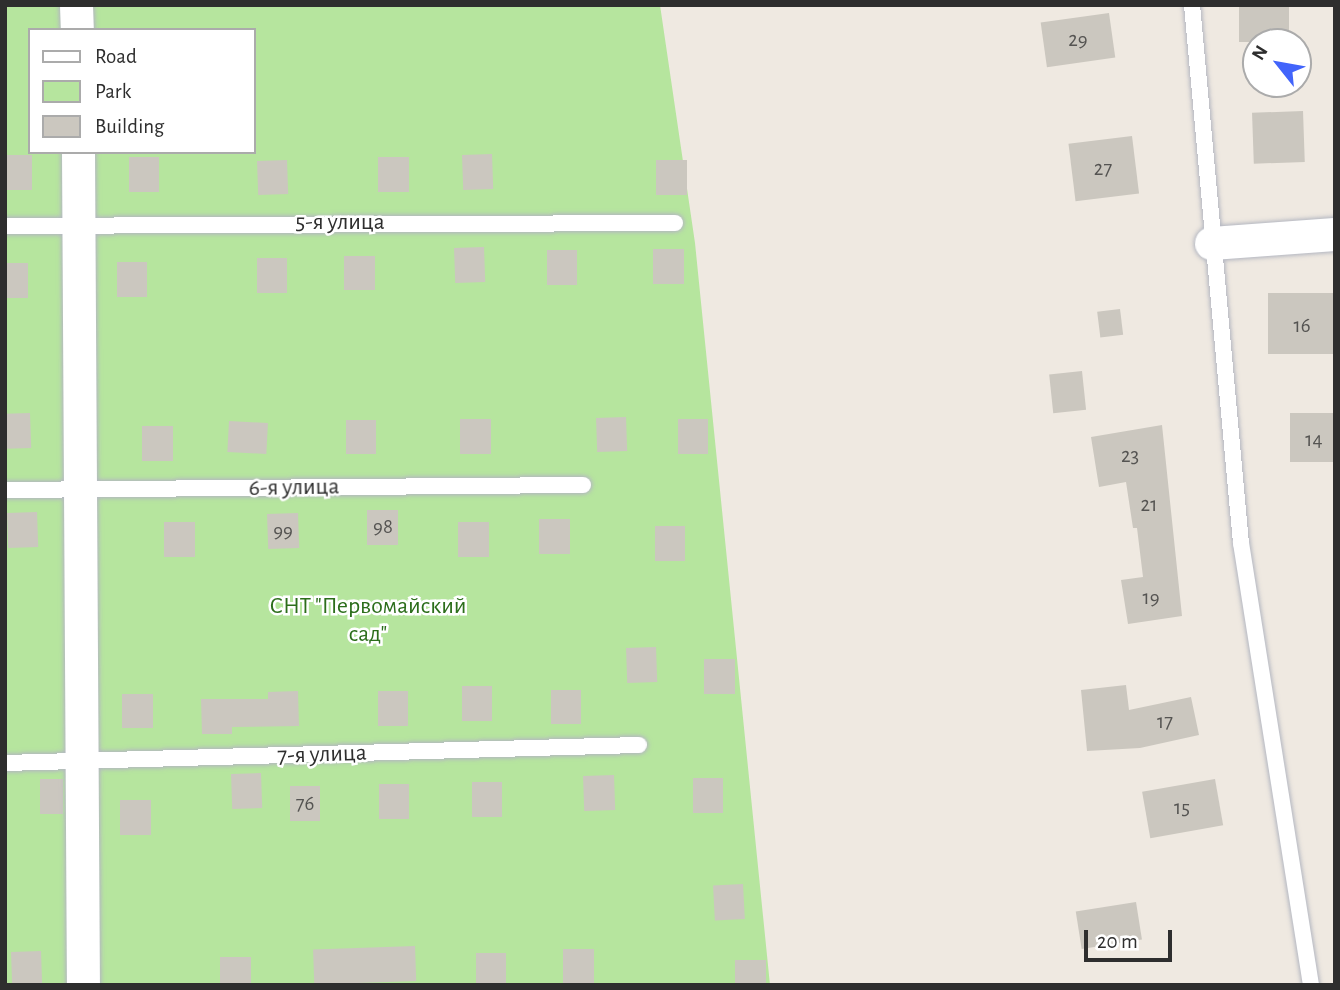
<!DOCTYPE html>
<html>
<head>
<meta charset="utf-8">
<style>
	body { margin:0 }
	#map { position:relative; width:1340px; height:990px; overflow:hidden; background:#efe9e1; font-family:"Alegreya Sans",sans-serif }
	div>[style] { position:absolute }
	.green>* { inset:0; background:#b6e59e }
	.building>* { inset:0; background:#cbc7bf; transform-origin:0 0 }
	.roads { filter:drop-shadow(0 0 2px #b4b7c1) drop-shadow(0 0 2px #b4b7c1) }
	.lane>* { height:16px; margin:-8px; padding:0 8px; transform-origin:8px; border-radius:8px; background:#fff }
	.street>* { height:33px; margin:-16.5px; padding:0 16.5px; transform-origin:16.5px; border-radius:16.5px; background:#fff }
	span { translate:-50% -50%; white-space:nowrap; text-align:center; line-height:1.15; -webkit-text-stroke:5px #fff; paint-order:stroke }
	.number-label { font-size:21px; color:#555452 }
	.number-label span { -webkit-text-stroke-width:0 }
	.street-label { font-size:24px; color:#2e2e2e }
	.park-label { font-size:24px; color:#2c6e1b }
	.frame { position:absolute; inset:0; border:7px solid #2e2e2e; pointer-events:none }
	.legend { position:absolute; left:28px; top:28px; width:228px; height:126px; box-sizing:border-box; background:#fff; border:2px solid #ababab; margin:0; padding:9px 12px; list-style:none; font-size:21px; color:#2e2e2e }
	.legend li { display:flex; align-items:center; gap:14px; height:35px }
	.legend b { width:35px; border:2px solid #ababab }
	.north { position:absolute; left:1242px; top:28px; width:70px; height:70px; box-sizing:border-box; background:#fff; border:2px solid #ababab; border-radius:50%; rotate:301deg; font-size:19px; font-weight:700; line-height:28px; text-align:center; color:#2e2e2e }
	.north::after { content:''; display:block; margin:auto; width:24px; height:32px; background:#4264fb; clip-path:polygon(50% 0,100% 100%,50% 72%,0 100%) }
	.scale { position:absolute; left:1084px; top:930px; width:88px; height:32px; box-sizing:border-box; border:4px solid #2e2e2e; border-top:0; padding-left:9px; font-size:21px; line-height:24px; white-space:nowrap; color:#2e2e2e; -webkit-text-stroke:5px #fff; paint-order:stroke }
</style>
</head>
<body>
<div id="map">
	<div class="green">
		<i style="clip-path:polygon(evenodd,5px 5px,660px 5px,695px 243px,770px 985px,5px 985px,5px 5px,30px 30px,254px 30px,254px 152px,30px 152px,30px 30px)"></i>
	</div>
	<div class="building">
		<i style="left:1239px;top:5px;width:50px;height:37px"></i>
		<i style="left:1109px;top:13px;width:45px;height:69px;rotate:82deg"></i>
		<i style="left:1303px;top:111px;width:51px;height:51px;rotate:88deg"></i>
		<i style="left:1132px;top:136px;width:58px;height:64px;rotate:83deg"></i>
		<i style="left:492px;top:154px;width:35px;height:30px;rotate:88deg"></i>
		<i style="left:32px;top:155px;width:35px;height:27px;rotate:90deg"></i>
		<i style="left:129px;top:157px;width:30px;height:35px"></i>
		<i style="left:409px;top:157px;width:35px;height:31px;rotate:90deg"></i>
		<i style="left:287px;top:160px;width:34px;height:30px;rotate:88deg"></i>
		<i style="left:656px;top:160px;width:31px;height:35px"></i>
		<i style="left:484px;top:247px;width:35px;height:30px;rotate:88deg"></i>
		<i style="left:684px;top:249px;width:35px;height:31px;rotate:90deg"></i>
		<i style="left:547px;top:250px;width:30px;height:35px"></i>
		<i style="left:375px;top:256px;width:34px;height:31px;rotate:90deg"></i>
		<i style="left:257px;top:258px;width:30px;height:35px"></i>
		<i style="left:147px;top:262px;width:35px;height:30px;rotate:90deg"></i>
		<i style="left:28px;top:263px;width:35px;height:23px;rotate:90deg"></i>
		<i style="left:1335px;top:293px;width:61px;height:67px;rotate:90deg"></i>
		<i style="left:1120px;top:309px;width:26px;height:23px;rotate:83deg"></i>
		<i style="left:1082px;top:371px;width:39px;height:33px;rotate:84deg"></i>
		<i style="left:30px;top:413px;width:35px;height:25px;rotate:88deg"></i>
		<i style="left:1335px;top:413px;width:49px;height:45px;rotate:90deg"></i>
		<i style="left:626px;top:417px;width:34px;height:30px;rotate:88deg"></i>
		<i style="left:491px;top:419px;width:35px;height:31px;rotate:90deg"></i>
		<i style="left:678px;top:419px;width:30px;height:35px"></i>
		<i style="left:376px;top:420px;width:34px;height:30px;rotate:90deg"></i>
		<i style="left:229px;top:421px;width:39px;height:31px;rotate:3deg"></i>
		<i style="clip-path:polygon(1162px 425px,1182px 616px,1128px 624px,1121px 580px,1143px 577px,1137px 528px,1133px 528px,1126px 482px,1099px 487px,1091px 437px)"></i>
		<i style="left:142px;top:426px;width:31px;height:35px"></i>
		<i style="left:367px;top:510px;width:31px;height:35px"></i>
		<i style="left:37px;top:512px;width:35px;height:30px;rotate:88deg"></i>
		<i style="left:298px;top:513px;width:35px;height:31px;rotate:88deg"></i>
		<i style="left:539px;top:519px;width:31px;height:35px"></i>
		<i style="left:195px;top:522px;width:35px;height:31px;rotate:90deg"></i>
		<i style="left:489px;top:522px;width:35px;height:31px;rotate:90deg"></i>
		<i style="left:655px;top:526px;width:30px;height:35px"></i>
		<i style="left:656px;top:647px;width:35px;height:30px;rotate:88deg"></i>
		<i style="left:735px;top:659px;width:35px;height:31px;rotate:90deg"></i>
		<i style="clip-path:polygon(1126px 685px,1129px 710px,1191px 697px,1199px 735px,1140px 748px,1087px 751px,1081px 690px)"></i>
		<i style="left:462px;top:686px;width:30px;height:35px"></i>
		<i style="left:581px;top:690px;width:34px;height:30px;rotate:90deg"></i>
		<i style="clip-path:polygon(298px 691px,299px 726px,232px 727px,232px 734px,202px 734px,201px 699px,268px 699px,268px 692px)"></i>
		<i style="left:378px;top:691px;width:30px;height:35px"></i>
		<i style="left:153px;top:694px;width:34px;height:31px;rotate:90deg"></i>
		<i style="left:261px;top:773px;width:35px;height:30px;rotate:88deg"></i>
		<i style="left:614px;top:775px;width:35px;height:31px;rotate:88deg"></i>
		<i style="left:693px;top:778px;width:30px;height:35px"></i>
		<i style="left:40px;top:779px;width:23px;height:35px"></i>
		<i style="left:1215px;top:779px;width:47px;height:74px;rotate:80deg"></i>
		<i style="left:472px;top:782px;width:30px;height:35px"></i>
		<i style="left:379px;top:784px;width:30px;height:35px"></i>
		<i style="left:320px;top:786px;width:35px;height:30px;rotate:90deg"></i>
		<i style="left:151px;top:800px;width:35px;height:31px;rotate:90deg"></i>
		<i style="left:743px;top:884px;width:35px;height:30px;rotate:87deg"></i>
		<i style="left:1136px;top:902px;width:38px;height:61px;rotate:81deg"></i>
		<i style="left:415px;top:946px;width:35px;height:102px;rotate:88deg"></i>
		<i style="left:563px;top:949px;width:31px;height:35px"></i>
		<i style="left:41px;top:951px;width:34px;height:30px;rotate:88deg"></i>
		<i style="left:476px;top:953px;width:30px;height:32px"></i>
		<i style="left:251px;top:957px;width:28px;height:31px;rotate:90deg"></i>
		<i style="left:735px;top:960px;width:31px;height:25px"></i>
	</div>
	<div class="roads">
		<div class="lane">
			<i style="left:1192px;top:5px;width:540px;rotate:84.8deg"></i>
			<i style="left:1241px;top:543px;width:448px;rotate:81deg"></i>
			<i style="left:5px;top:226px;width:670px;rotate:-0.26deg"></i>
			<i style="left:5px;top:490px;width:578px;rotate:-0.5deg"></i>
			<i style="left:5px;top:763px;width:634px;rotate:-1.63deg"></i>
		</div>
		<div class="street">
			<i style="left:76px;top:5px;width:25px;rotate:88deg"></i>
			<i style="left:78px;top:152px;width:833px;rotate:89.66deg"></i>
			<i style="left:1211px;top:243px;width:124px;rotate:-4.2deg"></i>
		</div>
	</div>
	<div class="number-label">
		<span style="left:1078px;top:40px">29</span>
		<span style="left:1103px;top:169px">27</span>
		<span style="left:1302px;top:326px">16</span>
		<span style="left:1314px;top:440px">14</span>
		<span style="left:1130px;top:456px">23</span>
		<span style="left:1149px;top:505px">21</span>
		<span style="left:383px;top:527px">98</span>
		<span style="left:283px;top:531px">99</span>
		<span style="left:1151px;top:598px">19</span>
		<span style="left:1165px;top:722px">17</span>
		<span style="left:305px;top:804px">76</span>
		<span style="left:1182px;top:808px">15</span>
	</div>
	<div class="street-label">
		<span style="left:340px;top:223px">5-я улица</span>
		<span style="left:294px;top:488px;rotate:-1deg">6-я улица</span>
		<span style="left:322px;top:755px;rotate:-2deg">7-я улица</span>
	</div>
	<div class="park-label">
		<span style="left:368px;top:621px">СНТ "Первомайский<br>сад"</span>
	</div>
	<div class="frame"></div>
	<ul class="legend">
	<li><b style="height:9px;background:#fff"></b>Road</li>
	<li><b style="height:19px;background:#b6e59e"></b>Park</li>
	<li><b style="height:19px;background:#cbc7bf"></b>Building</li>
	</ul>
	<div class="north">N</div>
	<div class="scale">20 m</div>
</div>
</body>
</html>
